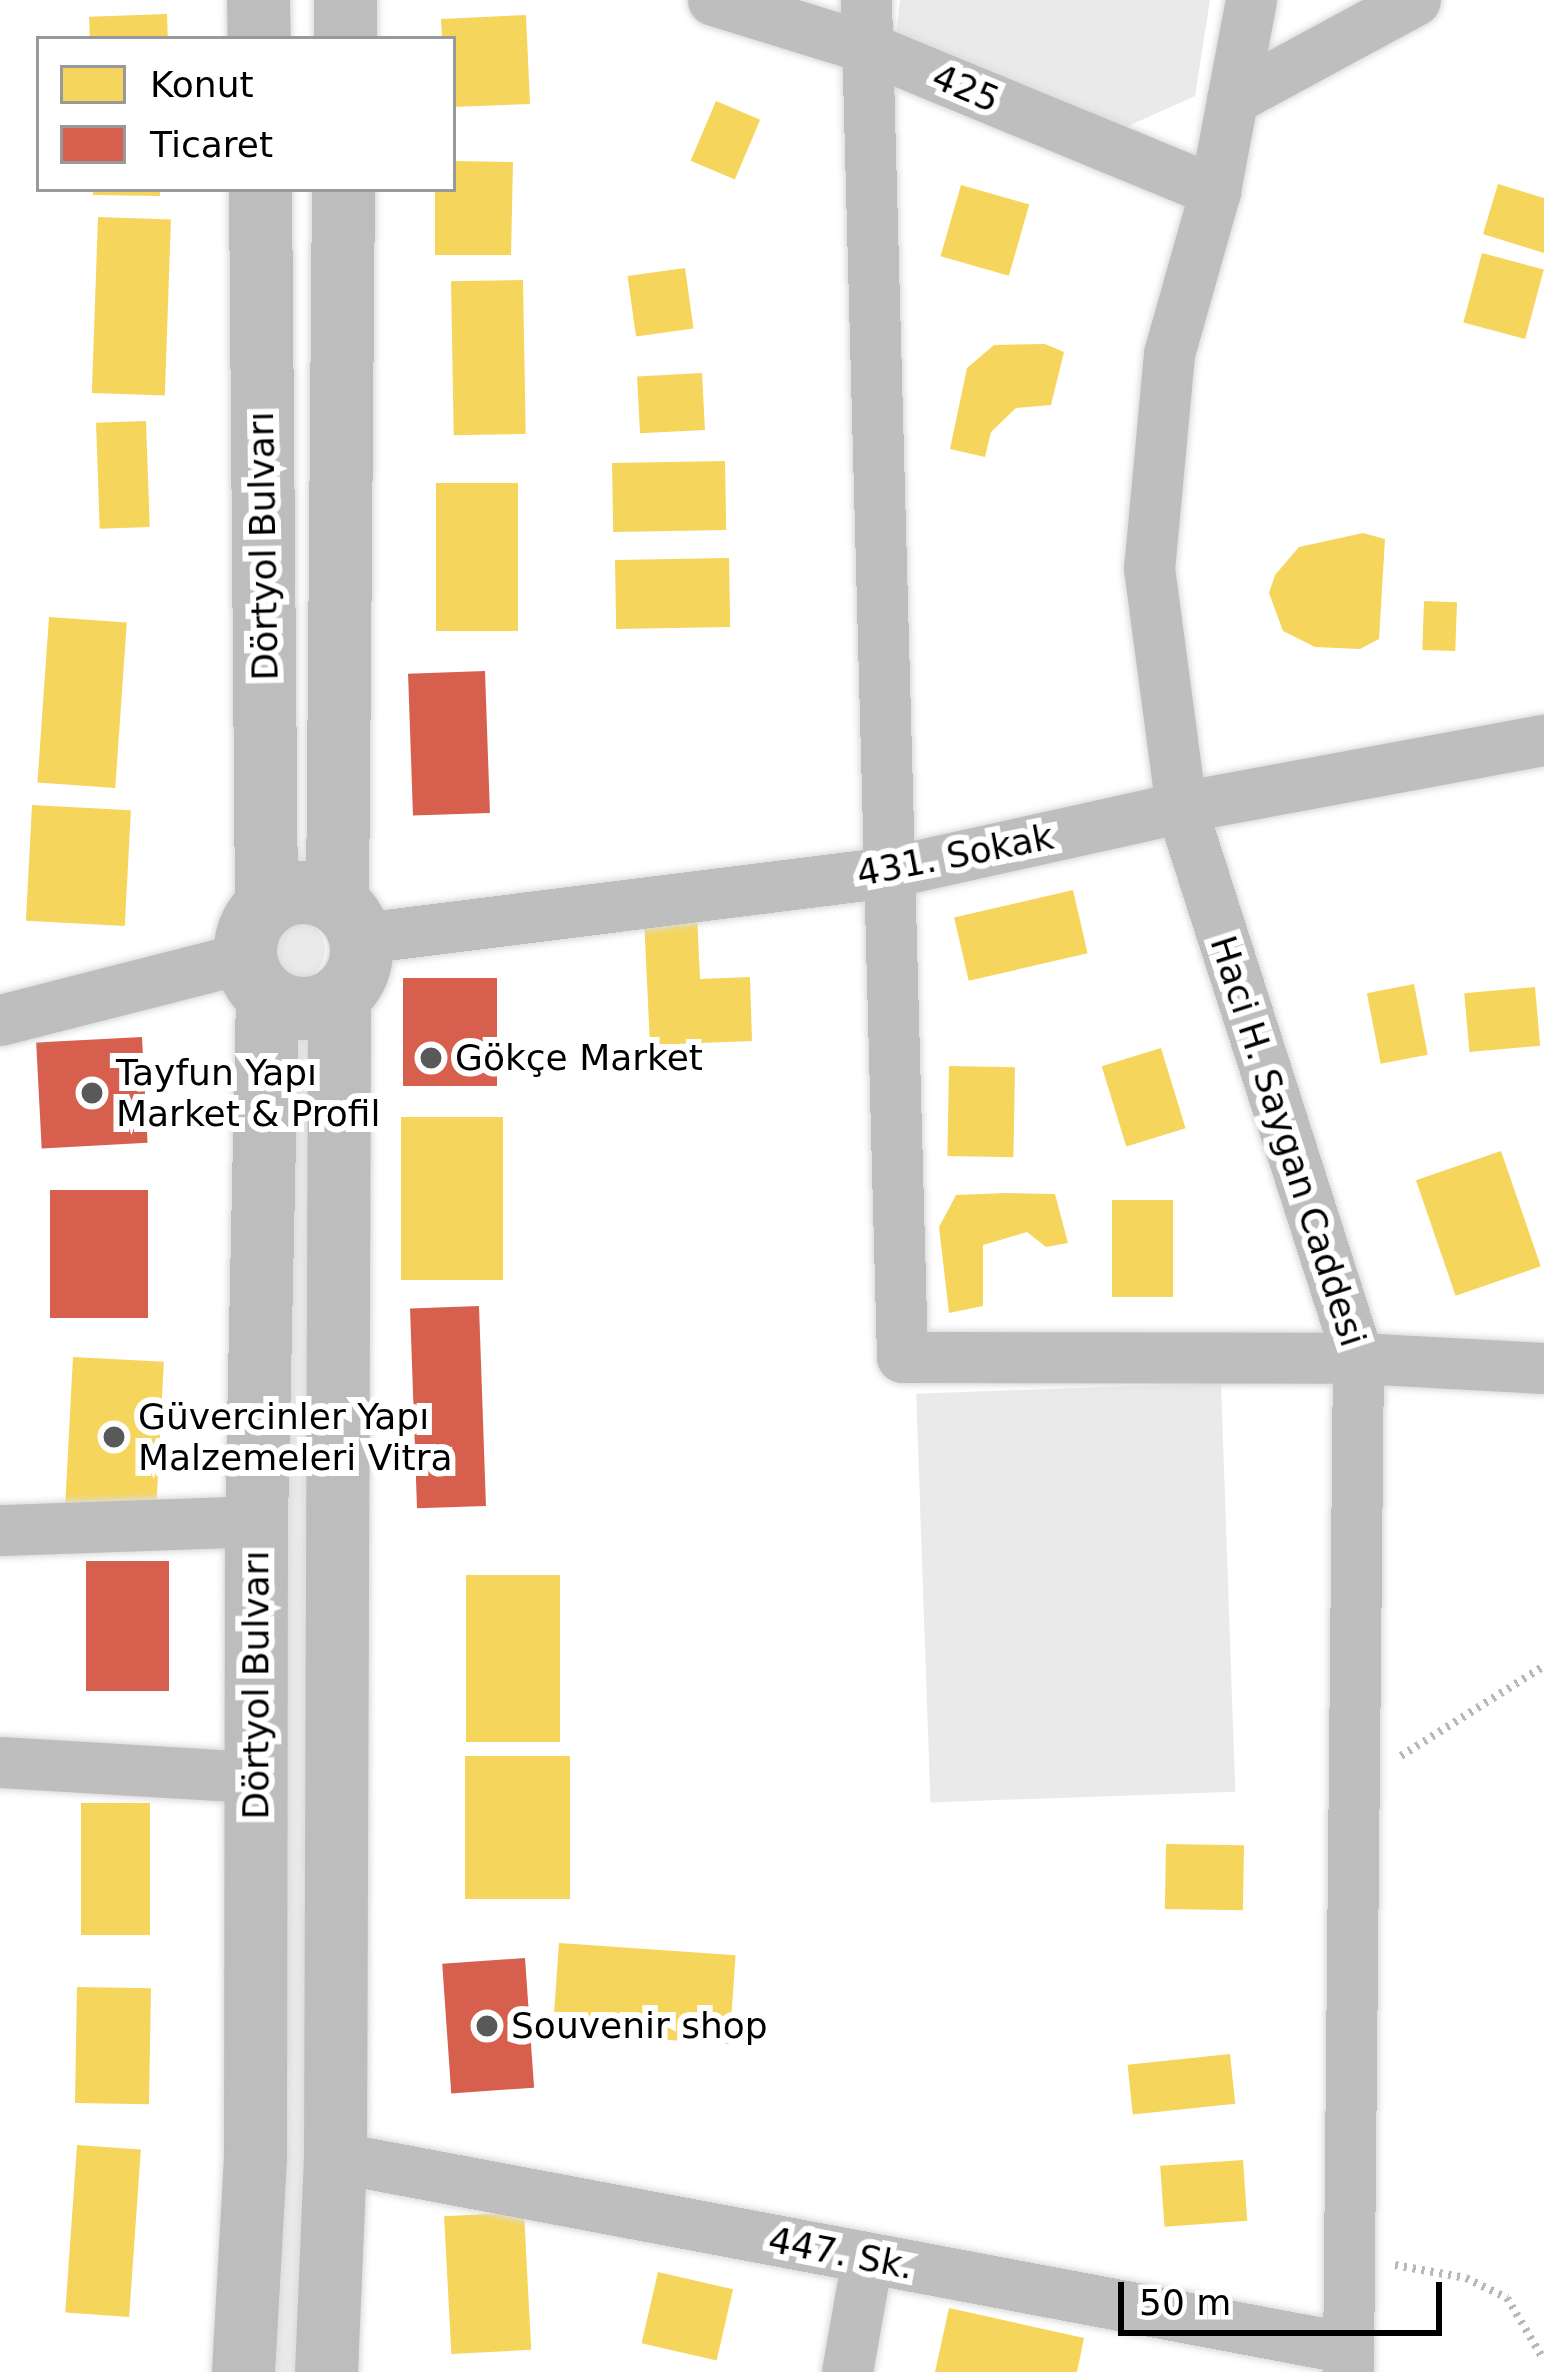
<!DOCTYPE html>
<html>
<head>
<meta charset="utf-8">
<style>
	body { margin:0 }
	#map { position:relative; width:1544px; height:2372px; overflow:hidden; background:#fff; font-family:"DejaVu Sans",sans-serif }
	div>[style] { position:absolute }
	.green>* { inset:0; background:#eaeaea; transform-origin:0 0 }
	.round { border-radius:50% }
	.homes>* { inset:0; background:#f6d55c; transform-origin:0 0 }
	.shops>* { inset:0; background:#d6604d; transform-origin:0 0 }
	.path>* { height:8px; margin-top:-4px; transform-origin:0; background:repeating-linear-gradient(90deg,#b8b8b8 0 3px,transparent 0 9px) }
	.roads { filter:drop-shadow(0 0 3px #dbdbdb) drop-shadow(0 0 3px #dbdbdb) }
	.minor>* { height:51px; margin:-25.5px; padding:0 25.5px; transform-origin:25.5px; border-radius:25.5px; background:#bebebe }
	.major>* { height:63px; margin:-31.5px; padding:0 31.5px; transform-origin:31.5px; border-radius:31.5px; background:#bdbdbd }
	.major>.ring { margin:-31.5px; padding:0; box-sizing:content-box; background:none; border:63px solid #bdbdbd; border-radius:50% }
	.dots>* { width:33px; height:33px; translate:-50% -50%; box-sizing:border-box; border:6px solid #fff; border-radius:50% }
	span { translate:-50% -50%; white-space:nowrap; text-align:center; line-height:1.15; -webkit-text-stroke:12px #fff; paint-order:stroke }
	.street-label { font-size:36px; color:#000 }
	.poi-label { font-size:36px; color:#000 }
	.left { translate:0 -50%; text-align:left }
	.legend { position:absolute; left:36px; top:36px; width:420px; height:156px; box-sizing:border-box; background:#fff; border:3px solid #999; margin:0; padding:15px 21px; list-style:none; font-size:36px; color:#000 }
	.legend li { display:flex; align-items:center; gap:24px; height:60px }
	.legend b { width:60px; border:3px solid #999 }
	.scale { position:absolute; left:1118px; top:2282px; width:324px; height:54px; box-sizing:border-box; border:6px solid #000; border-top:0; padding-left:15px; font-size:36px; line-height:42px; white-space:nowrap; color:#000; -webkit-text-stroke:9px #fff; paint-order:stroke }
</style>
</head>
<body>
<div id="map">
	<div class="green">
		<i style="clip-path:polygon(900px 0,1210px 0,1195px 96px,1126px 127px,896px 36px)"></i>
		<i class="round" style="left:265px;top:920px;width:60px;height:60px"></i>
		<i style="clip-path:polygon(312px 1025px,310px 1935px,300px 2372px,267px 2372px,275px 1026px)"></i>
		<i style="left:1221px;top:1383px;width:409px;height:305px;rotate:88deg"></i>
	</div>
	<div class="homes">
		<i style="left:167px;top:14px;width:25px;height:78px;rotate:88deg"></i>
		<i style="clip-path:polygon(526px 15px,530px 104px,453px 107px,453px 39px,442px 39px,441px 19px)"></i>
		<i style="left:716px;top:101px;width:48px;height:65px;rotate:23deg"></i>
		<i style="clip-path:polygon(453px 161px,513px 162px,511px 255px,435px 255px,435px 189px,453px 189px)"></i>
		<i style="clip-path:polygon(1498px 184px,1544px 198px,1544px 253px,1483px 234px)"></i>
		<i style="left:961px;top:185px;width:71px;height:74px;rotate:16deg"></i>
		<i style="clip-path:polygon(93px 189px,160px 189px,160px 196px,93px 195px)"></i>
		<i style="left:98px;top:217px;width:73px;height:176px;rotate:2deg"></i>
		<i style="left:1482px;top:253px;width:64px;height:72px;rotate:15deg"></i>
		<i style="left:685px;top:268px;width:61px;height:58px;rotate:82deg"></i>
		<i style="left:523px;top:280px;width:154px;height:72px;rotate:89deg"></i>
		<i style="clip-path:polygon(1045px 344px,1064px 352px,1051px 405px,1016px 408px,991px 432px,985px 457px,950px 449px,967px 368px,994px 345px)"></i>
		<i style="left:702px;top:373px;width:57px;height:65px;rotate:87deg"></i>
		<i style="left:146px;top:421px;width:106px;height:50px;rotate:88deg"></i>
		<i style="left:725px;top:461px;width:69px;height:113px;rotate:89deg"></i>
		<i style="left:436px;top:483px;width:82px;height:148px"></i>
		<i style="clip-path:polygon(1363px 533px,1385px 539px,1379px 639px,1360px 649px,1315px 647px,1283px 631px,1269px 593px,1275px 575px,1299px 547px)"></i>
		<i style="left:729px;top:558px;width:69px;height:114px;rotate:89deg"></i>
		<i style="left:1424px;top:601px;width:33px;height:49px;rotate:2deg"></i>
		<i style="left:49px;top:617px;width:78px;height:166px;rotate:4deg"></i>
		<i style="left:32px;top:805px;width:99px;height:116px;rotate:3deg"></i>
		<i style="left:1073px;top:890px;width:65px;height:122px;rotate:77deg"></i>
		<i style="clip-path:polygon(697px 915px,700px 979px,750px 977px,752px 1041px,650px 1045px,644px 918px)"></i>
		<i style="left:1414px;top:984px;width:72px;height:48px;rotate:79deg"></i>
		<i style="left:1535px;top:987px;width:59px;height:71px;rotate:85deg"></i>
		<i style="left:1161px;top:1048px;width:84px;height:62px;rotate:73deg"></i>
		<i style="left:949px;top:1066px;width:66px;height:90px;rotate:1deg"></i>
		<i style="left:401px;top:1117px;width:102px;height:163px"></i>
		<i style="left:1501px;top:1151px;width:122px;height:90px;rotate:71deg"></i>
		<i style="clip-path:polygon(1006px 1193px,1055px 1194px,1068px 1243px,1046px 1247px,1027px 1232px,983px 1245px,983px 1306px,949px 1313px,939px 1227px,956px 1195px)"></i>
		<i style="left:1112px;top:1200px;width:61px;height:97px"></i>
		<i style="left:73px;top:1357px;width:91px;height:155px;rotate:3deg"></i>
		<i style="left:560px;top:1575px;width:167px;height:94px;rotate:90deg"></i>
		<i style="left:570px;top:1756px;width:143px;height:105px;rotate:90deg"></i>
		<i style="left:150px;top:1803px;width:132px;height:69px;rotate:90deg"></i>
		<i style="left:1166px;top:1844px;width:78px;height:65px;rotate:1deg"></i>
		<i style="left:559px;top:1943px;width:177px;height:89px;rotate:4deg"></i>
		<i style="left:77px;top:1987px;width:74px;height:116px;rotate:1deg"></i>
		<i style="left:1230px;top:2054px;width:50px;height:103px;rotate:84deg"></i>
		<i style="left:77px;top:2145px;width:64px;height:168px;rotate:4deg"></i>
		<i style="left:1243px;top:2160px;width:61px;height:83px;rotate:86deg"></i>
		<i style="left:524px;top:2212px;width:138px;height:80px;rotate:87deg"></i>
		<i style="left:658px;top:2272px;width:77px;height:73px;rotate:13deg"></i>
		<i style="clip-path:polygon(949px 2308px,1084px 2338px,1077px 2372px,935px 2372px)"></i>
	</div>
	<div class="shops">
		<i style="left:485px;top:671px;width:142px;height:77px;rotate:88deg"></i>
		<i style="left:403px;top:978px;width:94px;height:108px"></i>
		<i style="left:142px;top:1037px;width:106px;height:106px;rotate:87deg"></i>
		<i style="left:148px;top:1190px;width:128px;height:98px;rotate:90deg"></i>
		<i style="left:479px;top:1306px;width:200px;height:69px;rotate:88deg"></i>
		<i style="left:86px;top:1561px;width:83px;height:130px"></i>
		<i style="left:525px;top:1958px;width:130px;height:83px;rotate:86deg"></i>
	</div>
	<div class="path">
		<i style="left:1401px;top:1756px;width:169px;rotate:-32.2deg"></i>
		<i style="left:1395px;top:2265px;width:72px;rotate:10.4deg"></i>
		<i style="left:1466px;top:2278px;width:46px;rotate:26deg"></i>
		<i style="left:1507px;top:2298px;width:72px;rotate:59.2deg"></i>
	</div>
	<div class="roads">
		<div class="minor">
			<i style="left:713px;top:0;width:160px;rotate:17.1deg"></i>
			<i style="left:866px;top:47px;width:378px;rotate:22.4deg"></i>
			<i style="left:866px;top:0;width:1357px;rotate:88.48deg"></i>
			<i style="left:902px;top:1357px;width:456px;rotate:0.1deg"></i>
			<i style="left:1358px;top:1358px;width:186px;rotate:3.1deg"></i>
			<i style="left:1251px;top:0;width:194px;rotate:100.7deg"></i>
			<i style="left:1215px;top:191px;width:169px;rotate:105.8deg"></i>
			<i style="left:1169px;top:354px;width:215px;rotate:95.3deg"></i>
			<i style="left:1149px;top:568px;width:241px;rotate:82.4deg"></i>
			<i style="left:1181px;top:807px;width:579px;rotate:72.19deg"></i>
			<i style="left:1358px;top:1358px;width:1014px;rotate:90.57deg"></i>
			<i style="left:1232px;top:99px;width:208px;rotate:-28.4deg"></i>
			<i style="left:362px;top:938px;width:531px;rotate:-7.14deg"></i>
			<i style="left:889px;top:872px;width:299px;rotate:-12.5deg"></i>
			<i style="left:1181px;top:807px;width:369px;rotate:-10.5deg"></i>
			<i style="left:0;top:1020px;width:251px;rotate:-14.3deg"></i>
			<i style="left:0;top:1530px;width:256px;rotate:-2deg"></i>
			<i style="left:0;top:1762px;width:256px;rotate:3.4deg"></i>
			<i style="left:335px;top:2157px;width:1031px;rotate:10.68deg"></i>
			<i style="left:847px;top:2372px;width:116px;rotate:-80deg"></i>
		</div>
		<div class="major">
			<i style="left:258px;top:0;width:39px;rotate:89deg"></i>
			<i style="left:345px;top:39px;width:39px;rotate:-90deg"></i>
			<i style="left:260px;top:189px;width:713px;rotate:89.52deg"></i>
			<i class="ring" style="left:245px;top:892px;width:53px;height:53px"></i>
			<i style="left:337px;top:900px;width:711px;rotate:-89.52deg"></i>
			<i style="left:243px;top:2372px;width:216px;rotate:-86.8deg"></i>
			<i style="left:255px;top:2156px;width:635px;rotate:-89.91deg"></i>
			<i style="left:256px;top:1521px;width:523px;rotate:-88.8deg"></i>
			<i style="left:326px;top:2372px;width:215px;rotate:-87.6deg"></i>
			<i style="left:335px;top:2157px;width:1159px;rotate:-89.8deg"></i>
		</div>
	</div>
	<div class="dots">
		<i style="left:431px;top:1058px;background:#595959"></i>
		<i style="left:92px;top:1093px;background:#595959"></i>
		<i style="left:114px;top:1437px;background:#595959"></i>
		<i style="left:487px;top:2026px;background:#595959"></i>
	</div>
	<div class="street-label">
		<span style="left:966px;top:88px;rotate:23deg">425</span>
		<span style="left:263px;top:546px;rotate:-91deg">Dörtyol Bulvarı</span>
		<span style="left:955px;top:855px;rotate:-11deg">431. Sokak</span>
		<span style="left:1288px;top:1141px;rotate:72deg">Haci H. Saygan Caddesi</span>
		<span style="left:256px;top:1685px;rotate:-90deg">Dörtyol Bulvarı</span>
		<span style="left:841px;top:2253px;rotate:11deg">447. Sk.</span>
	</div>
	<div class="poi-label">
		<span class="left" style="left:455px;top:1058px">Gökçe Market</span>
		<span class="left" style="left:116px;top:1093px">Tayfun Yapı<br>Market &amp; Profil</span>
		<span class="left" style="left:138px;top:1437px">Güvercinler Yapı<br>Malzemeleri Vitra</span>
		<span class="left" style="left:511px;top:2026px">Souvenir shop</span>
	</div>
	<ul class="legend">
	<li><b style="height:33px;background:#f6d55c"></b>Konut</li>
	<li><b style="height:33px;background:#d6604d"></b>Ticaret</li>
	</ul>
	<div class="scale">50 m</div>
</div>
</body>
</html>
